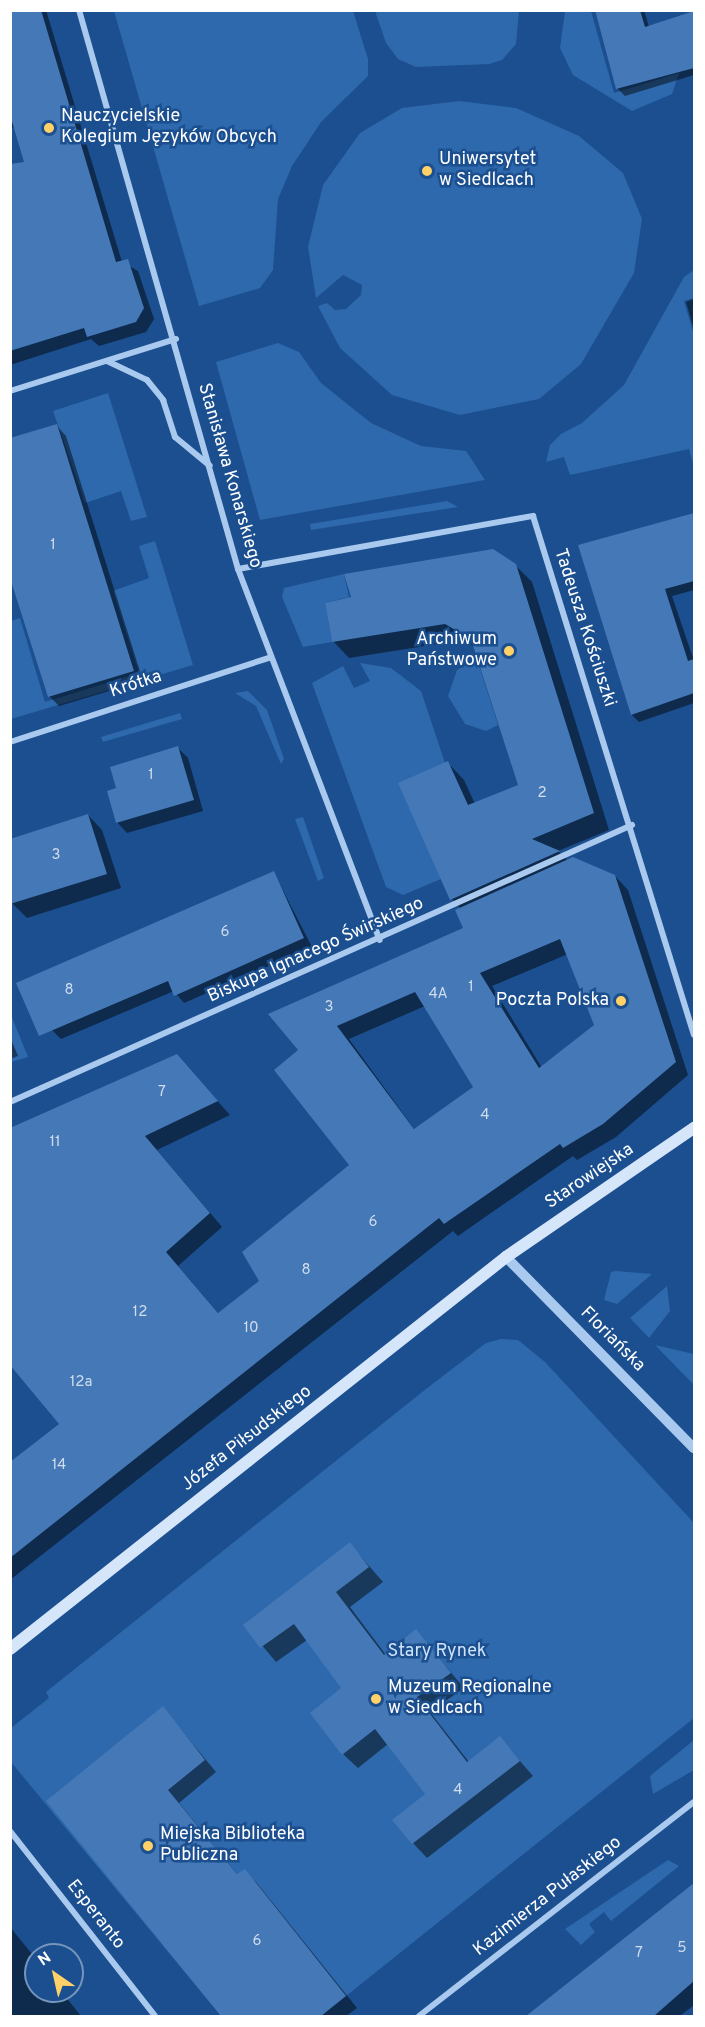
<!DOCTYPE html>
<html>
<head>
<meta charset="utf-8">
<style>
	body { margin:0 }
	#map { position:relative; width:705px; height:2027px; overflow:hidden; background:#1b4f8f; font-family:Overpass,sans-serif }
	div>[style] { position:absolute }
	.green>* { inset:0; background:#2e69ad }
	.shadow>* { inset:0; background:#0007 }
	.building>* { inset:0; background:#4478b7 }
	.minor>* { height:6px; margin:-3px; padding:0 3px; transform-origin:3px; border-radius:3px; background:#a9c9ee }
	.tertiary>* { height:10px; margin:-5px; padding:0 5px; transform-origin:5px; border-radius:5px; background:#a9c9ee }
	.secondary>* { height:12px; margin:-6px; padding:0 6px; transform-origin:6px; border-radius:6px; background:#d6e6fa }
	.dots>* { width:16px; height:16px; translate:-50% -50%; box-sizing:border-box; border:3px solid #1b4f8f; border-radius:50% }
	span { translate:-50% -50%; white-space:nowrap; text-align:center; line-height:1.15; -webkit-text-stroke:5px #1b4f8f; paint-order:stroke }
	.number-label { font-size:15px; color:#d0dded }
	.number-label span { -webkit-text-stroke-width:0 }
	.poi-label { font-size:18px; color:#fff }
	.left { translate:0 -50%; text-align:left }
	.right { translate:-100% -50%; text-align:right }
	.street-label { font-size:18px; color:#fff }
	.park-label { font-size:18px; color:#cfe3fa }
	.frame { position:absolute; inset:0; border:12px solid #fff; pointer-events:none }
	.north { position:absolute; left:24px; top:1943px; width:60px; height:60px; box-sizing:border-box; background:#1b4f8f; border:2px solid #7695bc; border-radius:50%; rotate:326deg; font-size:16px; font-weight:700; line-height:24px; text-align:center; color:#fff }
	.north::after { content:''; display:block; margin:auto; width:21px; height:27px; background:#ffd166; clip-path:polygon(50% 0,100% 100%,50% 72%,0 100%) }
</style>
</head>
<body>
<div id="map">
	<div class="green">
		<i style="clip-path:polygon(114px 11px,353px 11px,368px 59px,368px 76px,321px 122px,292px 166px,278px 199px,273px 270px,260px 288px,199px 306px)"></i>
		<i style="clip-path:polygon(375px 11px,519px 11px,516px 44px,502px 60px,489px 64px,416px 67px,398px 59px,386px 43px)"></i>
		<i style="clip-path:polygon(565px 11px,591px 11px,614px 93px,679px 73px,672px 94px,632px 111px,573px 75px,560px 48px)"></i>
		<i style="clip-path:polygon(459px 101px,516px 108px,579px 136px,623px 173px,642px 219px,634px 273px,581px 364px,539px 399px,460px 415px,392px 395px,340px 348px,318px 306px,327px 303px,335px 310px,346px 309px,361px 295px,362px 285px,343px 275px,316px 298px,308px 247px,323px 185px,360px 133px,402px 108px)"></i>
		<i style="clip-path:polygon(694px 270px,694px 298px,684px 301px,694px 335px,694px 467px,689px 449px,570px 475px,564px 457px,546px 462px,550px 445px,561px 434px,582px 423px,624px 385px,684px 277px)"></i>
		<i style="clip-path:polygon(278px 343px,299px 352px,321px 383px,371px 423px,421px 446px,466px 451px,485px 480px,260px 520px,216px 362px)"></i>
		<i style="clip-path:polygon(108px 393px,147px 517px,131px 521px,121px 491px,85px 503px,53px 411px)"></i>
		<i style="clip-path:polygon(447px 501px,458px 507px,311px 530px,310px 524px)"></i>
		<i style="clip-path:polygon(155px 541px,193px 665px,11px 719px,11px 621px,20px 618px,45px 702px,139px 673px,113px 591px,149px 578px,139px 546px)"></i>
		<i style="clip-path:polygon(344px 574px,349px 597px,325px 603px,332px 642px,303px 647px,282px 597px,284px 588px)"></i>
		<i style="clip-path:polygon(477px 659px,498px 725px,486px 731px,465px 724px,448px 696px,457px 670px)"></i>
		<i style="clip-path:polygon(360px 663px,391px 668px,421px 691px,445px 763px,441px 879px,403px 895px,386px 887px,312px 683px,343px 666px,354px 688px,370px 681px)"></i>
		<i style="clip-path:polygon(248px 691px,267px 710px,284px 759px,281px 764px,256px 706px,235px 693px)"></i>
		<i style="clip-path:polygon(180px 713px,182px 719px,103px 742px,101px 737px)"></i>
		<i style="clip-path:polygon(303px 817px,324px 878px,318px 881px,295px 819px)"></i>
		<i style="clip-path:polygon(11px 1015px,28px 1057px,11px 1062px,10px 1062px)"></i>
		<i style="clip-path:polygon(611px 1272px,616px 1271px,652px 1274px,617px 1304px,604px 1300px)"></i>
		<i style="clip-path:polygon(667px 1286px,670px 1311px,649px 1338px,630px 1318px)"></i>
		<i style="clip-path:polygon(501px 1339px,518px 1340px,545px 1362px,694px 1523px,694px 1718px,321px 2016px,221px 2016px,11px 1762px,11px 1728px,49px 1698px,46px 1692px,426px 1389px,486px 1343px)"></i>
		<i style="clip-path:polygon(655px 1345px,694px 1354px,694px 1385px)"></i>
		<i style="clip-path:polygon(694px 1740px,694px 1770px,653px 1794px,650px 1776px)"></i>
		<i style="clip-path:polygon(668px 1860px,679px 1866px,611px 1921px,604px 1912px,589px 1924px,595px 1932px,581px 1945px,565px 1929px)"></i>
	</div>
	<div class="shadow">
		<i style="clip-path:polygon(10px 10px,46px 10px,122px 262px,138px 271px,154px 319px,146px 332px,99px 346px,91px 339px,10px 365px,10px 211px,38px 202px,16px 127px,10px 128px)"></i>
		<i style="clip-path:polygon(595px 10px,644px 10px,649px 27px,694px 13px,694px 75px,625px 96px,618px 89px)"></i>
		<i style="clip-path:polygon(694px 299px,694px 330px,686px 302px)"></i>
		<i style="clip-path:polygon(56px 425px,66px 436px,143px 681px,59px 706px,49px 696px)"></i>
		<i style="clip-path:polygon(694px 515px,694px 590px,672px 596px,694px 661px,694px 703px,639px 722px,632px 715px,580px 546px)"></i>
		<i style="clip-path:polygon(evenodd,515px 565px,532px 582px,609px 830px,558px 851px,568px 861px,615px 876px,628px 890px,688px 1075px,616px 1137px,577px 1160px,573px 1156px,458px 1236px,453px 1231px,10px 1580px,10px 1464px,179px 1331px,40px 1396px,177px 1056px,230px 1115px,157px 1150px,222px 1227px,178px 1266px,219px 1314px,261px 1281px,351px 1166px,276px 1070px,465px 928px,461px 909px,452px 899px,448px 763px,464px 780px,475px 804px,520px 786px,475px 647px,463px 640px,349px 658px,333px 641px,515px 565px,568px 954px,596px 1025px,542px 1068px,492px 986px,568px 954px,515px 565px,425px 1006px,475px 1088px,415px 1130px,349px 1039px,425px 1006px)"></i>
		<i style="clip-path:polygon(178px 748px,188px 758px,203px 811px,127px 833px,117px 822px,118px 789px)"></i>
		<i style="clip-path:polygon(88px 815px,102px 830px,121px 888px,27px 918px,12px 903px)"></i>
		<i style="clip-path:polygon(274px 873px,312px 947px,184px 1003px,174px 991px,61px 1039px,52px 1030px)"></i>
		<i style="clip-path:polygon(10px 1037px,18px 1056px,10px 1059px)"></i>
		<i style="clip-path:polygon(350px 1544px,383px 1582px,350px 1607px,386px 1655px,416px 1631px,464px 1688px,430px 1712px,469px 1762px,500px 1738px,533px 1776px,427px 1858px,413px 1843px,427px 1794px,388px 1744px,358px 1768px,343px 1754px,343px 1689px,307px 1640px,276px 1662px,245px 1625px)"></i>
		<i style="clip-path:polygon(163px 1708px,216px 1772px,179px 1803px,238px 1875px,244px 1871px,256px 1882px,357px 2008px,346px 2016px,223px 2016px,48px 1801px)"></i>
		<i style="clip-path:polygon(694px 1884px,694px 2005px,680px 2016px,528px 2016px)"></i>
		<i style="clip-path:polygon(10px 1927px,36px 1959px,36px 1991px,61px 1991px,81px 2016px,10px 2016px)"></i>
	</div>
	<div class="building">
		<i style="clip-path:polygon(10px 10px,41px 10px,116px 262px,128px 259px,144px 308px,136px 322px,87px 337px,84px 328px,10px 351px,10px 164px,24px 162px,10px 115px)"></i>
		<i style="clip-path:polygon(595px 10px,640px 10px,645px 27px,694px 11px,694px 68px,616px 89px)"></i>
		<i style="clip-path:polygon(57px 424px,134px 671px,48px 697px,10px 578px,10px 438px)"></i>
		<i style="clip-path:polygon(694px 513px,694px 581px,665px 589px,688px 661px,694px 659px,694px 693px,631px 715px,578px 545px)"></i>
		<i style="clip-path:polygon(493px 549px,516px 564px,594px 813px,532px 839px,560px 851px,450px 900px,398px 783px,448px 761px,468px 805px,518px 785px,471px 639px,445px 624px,332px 642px,325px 603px,351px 597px,344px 574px)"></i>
		<i style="clip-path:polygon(178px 746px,194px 800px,116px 823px,107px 791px,116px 788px,110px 767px)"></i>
		<i style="clip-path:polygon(88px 814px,107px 874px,10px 904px,10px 839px)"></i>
		<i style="clip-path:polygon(evenodd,573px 857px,615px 875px,676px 1062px,603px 1124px,563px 1148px,560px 1144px,444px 1224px,439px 1218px,10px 1558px,10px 1462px,59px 1424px,10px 1365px,10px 1128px,177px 1054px,218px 1101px,145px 1136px,210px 1213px,166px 1252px,218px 1313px,259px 1281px,242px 1252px,349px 1165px,274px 1070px,298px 1050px,268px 1014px,463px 928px,455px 910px,573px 857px,560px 939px,594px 1025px,539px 1068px,480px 973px,560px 939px,573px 857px,415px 992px,473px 1087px,414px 1129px,337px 1026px,415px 992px)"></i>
		<i style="clip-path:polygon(274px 871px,304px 938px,174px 996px,168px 981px,39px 1036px,16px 983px)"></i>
		<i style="clip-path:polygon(350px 1542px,369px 1567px,336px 1592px,384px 1655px,416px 1629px,451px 1673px,417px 1697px,467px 1762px,500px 1736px,520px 1761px,412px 1844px,392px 1820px,425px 1794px,375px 1729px,342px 1755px,310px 1713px,341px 1688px,294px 1624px,260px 1648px,243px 1625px)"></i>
		<i style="clip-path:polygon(163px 1706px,205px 1760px,168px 1790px,237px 1874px,245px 1869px,346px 1996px,321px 2016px,221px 2016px,46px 1801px)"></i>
		<i style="clip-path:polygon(694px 1883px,694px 1981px,654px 2016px,526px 2016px)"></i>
	</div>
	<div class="minor">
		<i style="left:79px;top:10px;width:581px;rotate:74.12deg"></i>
		<i style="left:238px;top:569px;width:397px;rotate:69.1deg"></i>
		<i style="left:107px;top:361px;width:44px;rotate:25.4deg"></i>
		<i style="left:147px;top:380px;width:26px;rotate:51deg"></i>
		<i style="left:163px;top:400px;width:39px;rotate:72deg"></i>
		<i style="left:175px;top:437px;width:45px;rotate:39.6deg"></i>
		<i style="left:10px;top:391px;width:174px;rotate:-17.4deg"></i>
		<i style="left:238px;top:569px;width:300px;rotate:-10.2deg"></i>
		<i style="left:533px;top:516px;width:543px;rotate:72.77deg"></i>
		<i style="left:10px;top:742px;width:274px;rotate:-18deg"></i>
		<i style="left:10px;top:1102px;width:681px;rotate:-24.01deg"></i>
		<i style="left:10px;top:1831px;width:235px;rotate:51.9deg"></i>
		<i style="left:419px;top:2016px;width:348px;rotate:-37.9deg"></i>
	</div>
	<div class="tertiary">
		<i style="left:506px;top:1257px;width:268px;rotate:45.5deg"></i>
	</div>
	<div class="secondary">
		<i style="left:10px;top:1649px;width:632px;rotate:-38.32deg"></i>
		<i style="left:506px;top:1257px;width:228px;rotate:-34.5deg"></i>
	</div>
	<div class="dots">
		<i style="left:49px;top:128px;background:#ffd166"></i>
		<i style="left:427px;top:171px;background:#ffd166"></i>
		<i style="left:509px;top:651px;background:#ffd166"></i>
		<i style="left:621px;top:1001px;background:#ffd166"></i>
		<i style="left:376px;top:1699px;background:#ffd166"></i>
		<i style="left:148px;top:1846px;background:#ffd166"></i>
	</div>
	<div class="number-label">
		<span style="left:53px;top:546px">1</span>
		<span style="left:151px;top:776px">1</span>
		<span style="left:542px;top:794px">2</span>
		<span style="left:56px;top:856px">3</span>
		<span style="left:225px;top:933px">6</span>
		<span style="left:471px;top:988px">1</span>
		<span style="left:69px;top:991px">8</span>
		<span style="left:438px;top:995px">4A</span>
		<span style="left:329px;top:1008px">3</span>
		<span style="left:162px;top:1093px">7</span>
		<span style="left:485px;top:1116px">4</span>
		<span style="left:55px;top:1143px">11</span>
		<span style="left:373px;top:1223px">6</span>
		<span style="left:306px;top:1271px">8</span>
		<span style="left:140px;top:1313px">12</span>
		<span style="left:251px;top:1329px">10</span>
		<span style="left:81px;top:1383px">12a</span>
		<span style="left:59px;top:1466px">14</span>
		<span style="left:458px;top:1791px">4</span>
		<span style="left:257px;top:1942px">6</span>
		<span style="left:682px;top:1949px">5</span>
		<span style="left:639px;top:1954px">7</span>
	</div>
	<div class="poi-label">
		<span class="left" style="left:61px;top:128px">Nauczycielskie<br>Kolegium Języków Obcych</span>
		<span class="left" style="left:439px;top:171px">Uniwersytet<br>w Siedlcach</span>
		<span class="right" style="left:497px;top:651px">Archiwum<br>Państwowe</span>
		<span class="right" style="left:609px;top:1001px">Poczta Polska</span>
		<span class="left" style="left:388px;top:1699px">Muzeum Regionalne<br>w Siedlcach</span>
		<span class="left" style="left:160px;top:1846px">Miejska Biblioteka<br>Publiczna</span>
	</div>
	<div class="street-label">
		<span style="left:229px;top:476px;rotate:74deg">Stanisława Konarskiego</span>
		<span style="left:584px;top:628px;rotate:72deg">Tadeusza Kościuszki</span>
		<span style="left:136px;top:685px;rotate:-18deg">Krótka</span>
		<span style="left:316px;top:951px;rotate:-24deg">Biskupa Ignacego Świrskiego</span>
		<span style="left:590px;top:1177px;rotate:-34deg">Starowiejska</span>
		<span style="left:612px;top:1340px;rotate:45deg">Floriańska</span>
		<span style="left:247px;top:1439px;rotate:-38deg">Józefa Piłsudskiego</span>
		<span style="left:548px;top:1897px;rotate:-38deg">Kazimierza Pułaskiego</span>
		<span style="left:95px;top:1915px;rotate:52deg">Esperanto</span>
	</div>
	<div class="park-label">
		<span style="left:437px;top:1652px">Stary Rynek</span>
	</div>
	<div class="frame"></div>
	<div class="north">N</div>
</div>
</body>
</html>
